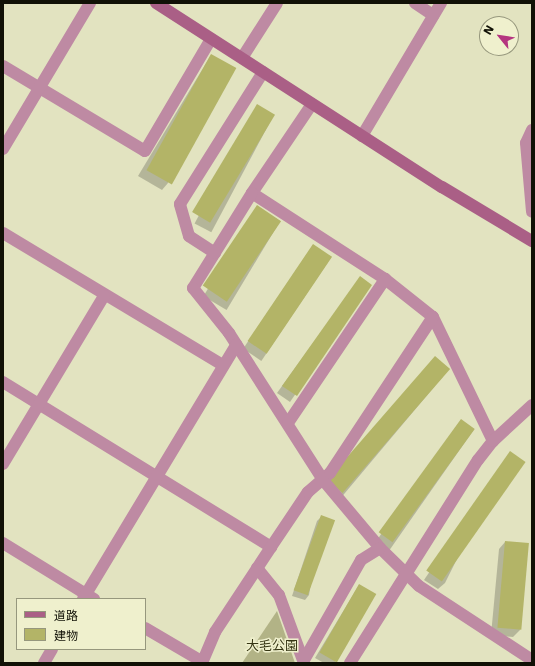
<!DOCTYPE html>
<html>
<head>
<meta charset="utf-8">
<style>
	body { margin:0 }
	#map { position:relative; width:535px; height:666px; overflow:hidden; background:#e2e3c0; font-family:"DejaVu Sans","Noto Sans JP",sans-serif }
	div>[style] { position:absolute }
	.green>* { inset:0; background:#b2b386 }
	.shadow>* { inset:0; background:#0003; transform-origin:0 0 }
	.building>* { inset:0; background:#b3b467; transform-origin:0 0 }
	.street>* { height:12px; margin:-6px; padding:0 6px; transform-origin:6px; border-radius:6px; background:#be8aa3 }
	.secondary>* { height:12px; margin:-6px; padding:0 6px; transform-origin:6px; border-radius:6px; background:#aa5f86 }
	span { translate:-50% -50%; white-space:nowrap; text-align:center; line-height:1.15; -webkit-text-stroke:3px #eff0cd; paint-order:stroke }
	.park-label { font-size:13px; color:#353513 }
	.frame { position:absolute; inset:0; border:4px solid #111106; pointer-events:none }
	.legend { position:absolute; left:16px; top:598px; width:130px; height:52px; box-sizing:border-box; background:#eff0cd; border:1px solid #96977d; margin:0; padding:5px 7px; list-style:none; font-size:12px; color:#111106 }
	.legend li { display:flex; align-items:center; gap:8px; height:20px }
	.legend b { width:20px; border:1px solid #96977d }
	.north { position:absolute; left:479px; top:16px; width:40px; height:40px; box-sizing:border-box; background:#eff0cd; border:1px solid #96977d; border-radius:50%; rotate:300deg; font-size:11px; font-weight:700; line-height:16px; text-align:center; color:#111106 }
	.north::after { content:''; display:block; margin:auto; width:14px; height:18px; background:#b53580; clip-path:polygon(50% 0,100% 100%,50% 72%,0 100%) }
</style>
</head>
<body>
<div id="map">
	<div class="green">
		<i style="clip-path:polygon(277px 611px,295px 663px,242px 663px)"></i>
	</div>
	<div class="shadow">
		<i style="clip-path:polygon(211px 55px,168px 183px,162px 190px,138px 176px)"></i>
		<i style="left:257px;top:106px;width:19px;height:133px;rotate:28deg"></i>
		<i style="left:257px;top:207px;width:27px;height:104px;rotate:31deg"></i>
		<i style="left:313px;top:245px;width:22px;height:125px;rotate:34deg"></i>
		<i style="clip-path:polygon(360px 278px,371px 285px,290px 402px,277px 393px)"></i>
		<i style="left:436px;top:358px;width:17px;height:172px;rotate:40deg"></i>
		<i style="left:461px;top:420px;width:16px;height:148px;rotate:35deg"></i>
		<i style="clip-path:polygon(510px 453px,445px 583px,438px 589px,424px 580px)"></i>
		<i style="clip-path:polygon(322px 516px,309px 595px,305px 600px,292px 596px,317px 521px)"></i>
		<i style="clip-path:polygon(505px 542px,520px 630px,513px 637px,491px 635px,499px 549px)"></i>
		<i style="clip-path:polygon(359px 585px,374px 594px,335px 662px,324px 663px,315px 658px)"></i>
	</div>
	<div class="building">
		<i style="left:211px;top:54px;width:29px;height:133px;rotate:29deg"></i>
		<i style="left:257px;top:104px;width:21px;height:126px;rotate:31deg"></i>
		<i style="left:257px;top:205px;width:29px;height:97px;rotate:34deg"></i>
		<i style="left:313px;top:244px;width:23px;height:117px;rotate:34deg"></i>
		<i style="clip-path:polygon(360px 276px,372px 285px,297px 396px,282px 386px)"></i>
		<i style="left:435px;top:356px;width:20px;height:164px;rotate:41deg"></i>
		<i style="left:461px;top:419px;width:17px;height:140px;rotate:36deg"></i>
		<i style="left:510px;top:451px;width:19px;height:146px;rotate:35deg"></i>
		<i style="left:321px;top:515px;width:15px;height:80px;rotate:20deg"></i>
		<i style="left:505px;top:541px;width:24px;height:87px;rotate:5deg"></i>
		<i style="left:359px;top:584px;width:20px;height:79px;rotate:30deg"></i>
	</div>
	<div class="street">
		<i style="left:415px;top:3px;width:22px;rotate:34deg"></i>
		<i style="left:242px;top:58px;width:65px;rotate:-57.5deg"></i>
		<i style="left:3px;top:66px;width:165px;rotate:30.9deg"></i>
		<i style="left:145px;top:151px;width:130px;rotate:-59.5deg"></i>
		<i style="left:312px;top:104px;width:107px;rotate:124deg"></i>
		<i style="left:252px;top:193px;width:158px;rotate:32.9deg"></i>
		<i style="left:385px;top:279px;width:61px;rotate:38.4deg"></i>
		<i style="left:433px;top:317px;width:138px;rotate:64.2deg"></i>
		<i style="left:532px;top:130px;width:14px;rotate:115deg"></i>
		<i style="left:526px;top:143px;width:69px;rotate:85deg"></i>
		<i style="left:362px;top:136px;width:155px;rotate:-59.3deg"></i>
		<i style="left:3px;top:149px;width:170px;rotate:-59.2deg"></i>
		<i style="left:252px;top:193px;width:112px;rotate:121.8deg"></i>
		<i style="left:193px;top:288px;width:58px;rotate:51.3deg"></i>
		<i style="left:229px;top:333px;width:174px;rotate:57.4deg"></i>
		<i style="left:323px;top:480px;width:89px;rotate:50deg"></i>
		<i style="left:380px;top:548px;width:54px;rotate:44.3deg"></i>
		<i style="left:419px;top:586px;width:135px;rotate:33.2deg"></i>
		<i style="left:3px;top:233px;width:257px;rotate:31deg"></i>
		<i style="left:215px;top:253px;width:31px;rotate:-147deg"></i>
		<i style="left:189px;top:236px;width:33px;rotate:-106deg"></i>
		<i style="left:180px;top:204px;width:156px;rotate:-57.8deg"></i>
		<i style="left:3px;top:382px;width:315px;rotate:31.6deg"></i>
		<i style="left:288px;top:423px;width:174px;rotate:-56deg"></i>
		<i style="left:3px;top:464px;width:196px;rotate:-59deg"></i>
		<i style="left:3px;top:543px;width:107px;rotate:31.6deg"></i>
		<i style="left:257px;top:568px;width:35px;rotate:51deg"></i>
		<i style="left:279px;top:595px;width:72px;rotate:69.8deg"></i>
		<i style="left:83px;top:599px;width:297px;rotate:-58.9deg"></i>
		<i style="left:145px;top:628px;width:67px;rotate:30.4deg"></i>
		<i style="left:304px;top:660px;width:115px;rotate:-60.3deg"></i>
		<i style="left:361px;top:560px;width:22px;rotate:-32deg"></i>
		<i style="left:44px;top:663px;width:16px;rotate:-60deg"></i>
		<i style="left:202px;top:663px;width:34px;rotate:-67deg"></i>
		<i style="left:215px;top:632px;width:102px;rotate:-56.6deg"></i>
		<i style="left:271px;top:547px;width:66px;rotate:-56.1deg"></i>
		<i style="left:308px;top:492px;width:29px;rotate:-41deg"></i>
		<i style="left:330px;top:473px;width:187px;rotate:-56.6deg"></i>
		<i style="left:350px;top:663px;width:240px;rotate:-57.8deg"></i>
		<i style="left:478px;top:460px;width:24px;rotate:-52deg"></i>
		<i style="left:493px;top:441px;width:53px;rotate:-42.7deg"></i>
	</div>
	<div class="secondary">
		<i style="left:156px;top:3px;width:340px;rotate:32.8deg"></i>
		<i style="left:442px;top:187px;width:105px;rotate:31deg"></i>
	</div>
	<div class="park-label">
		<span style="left:272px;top:646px">大毛公園</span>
	</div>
	<div class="frame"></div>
	<ul class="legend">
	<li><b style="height:5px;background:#aa5f86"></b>道路</li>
	<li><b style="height:11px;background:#b3b467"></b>建物</li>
	</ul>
	<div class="north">N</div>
</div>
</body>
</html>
